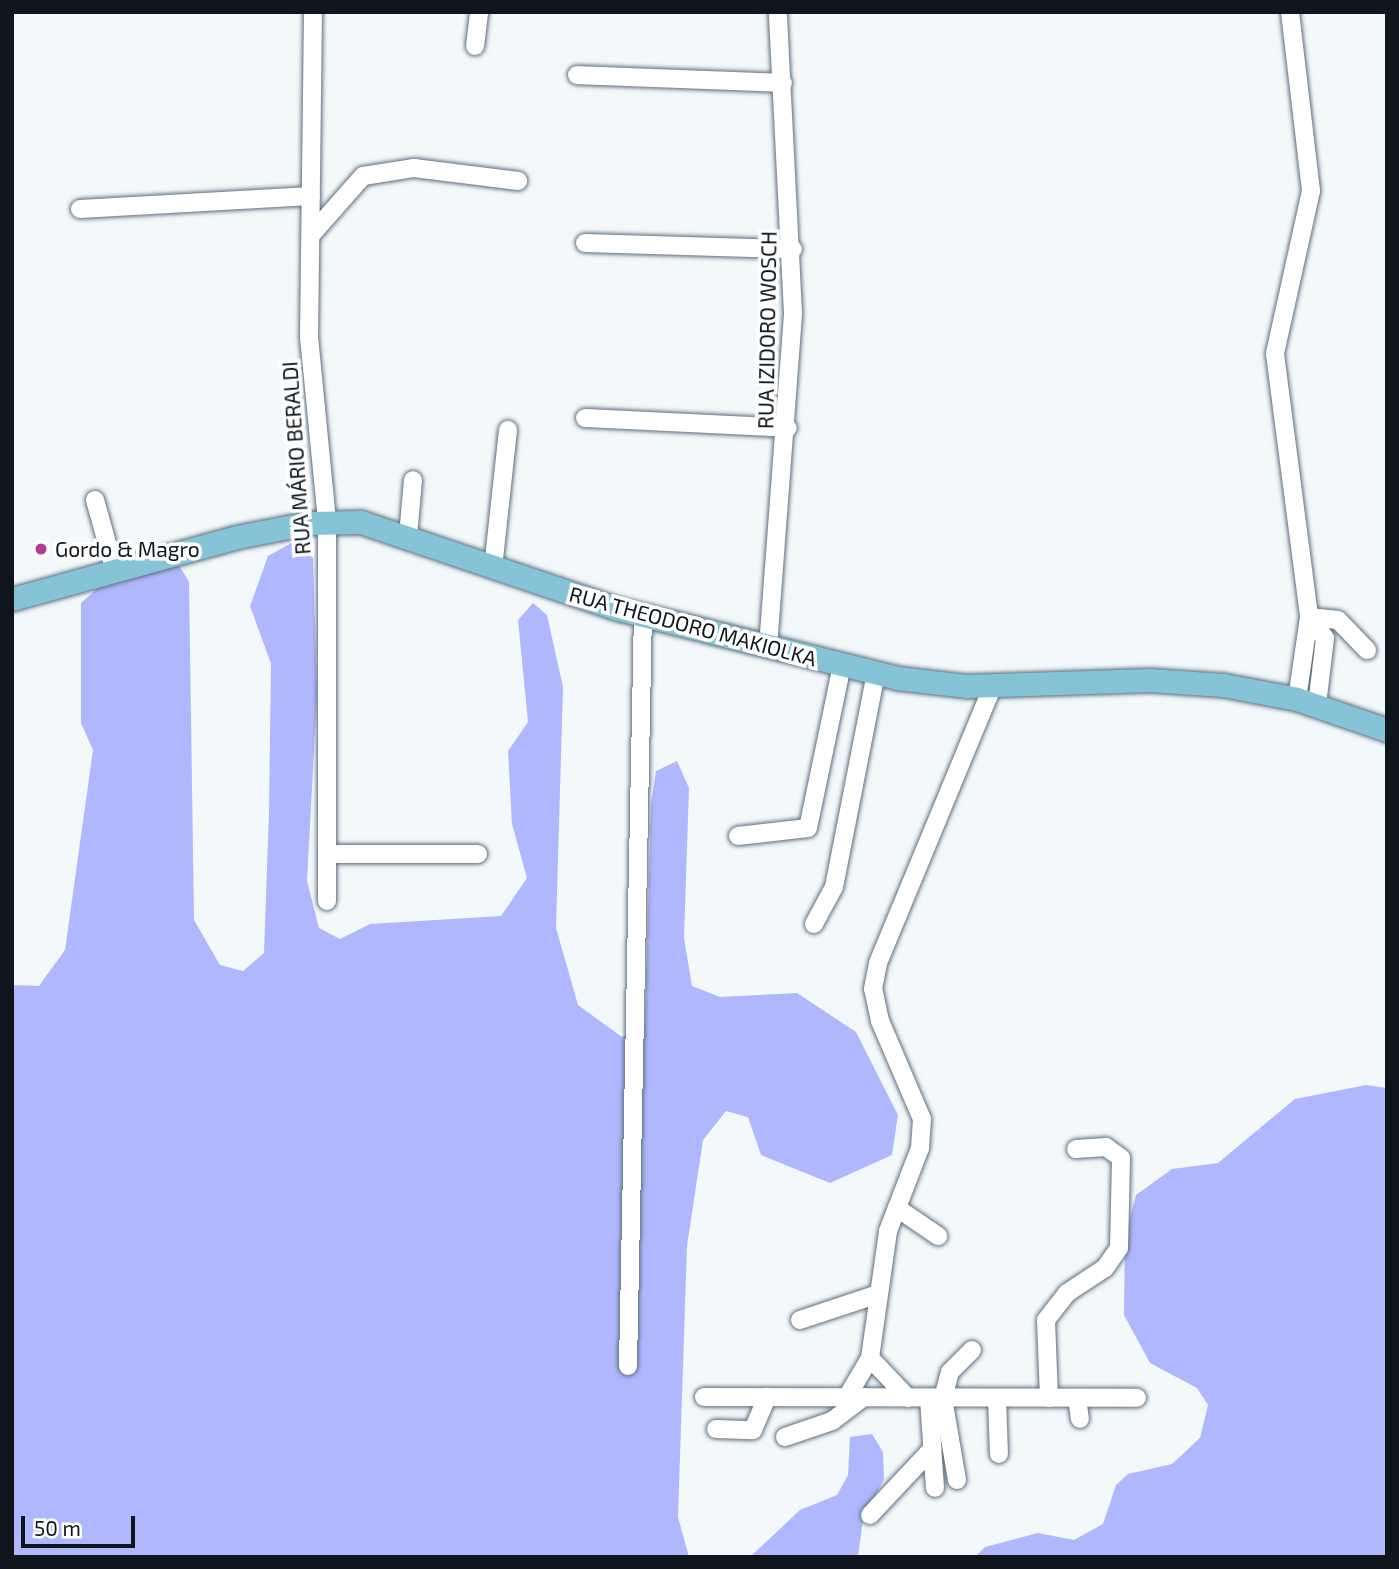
<!DOCTYPE html>
<html>
<head>
<meta charset="utf-8">
<style>
	body { margin:0 }
	#map { position:relative; width:1399px; height:1569px; overflow:hidden; background:#f3f8fb; font-family:"Exo 2",sans-serif }
	div>[style] { position:absolute }
	.forest>* { inset:0; background:#b1b7ff }
	.roads { filter:drop-shadow(0 0 2px #5c6f7f) drop-shadow(0 0 2px #5c6f7f) }
	.minor>* { height:18px; margin:-9px; padding:0 9px; transform-origin:9px; border-radius:9px; background:#fff }
	.major>* { height:23px; margin:-11.5px; padding:0 11.5px; transform-origin:11.5px; border-radius:11.5px; background:#85c4d7 }
	.dots>* { width:19px; height:19px; translate:-50% -50%; box-sizing:border-box; border:4px solid #fff; border-radius:50% }
	span { translate:-50% -50%; white-space:nowrap; text-align:center; line-height:1.15; -webkit-text-stroke:7px #fff; paint-order:stroke }
	.street-label { font-size:21px; color:#0e151b }
	.poi-label { font-size:21px; color:#0e151b }
	.left { translate:0 -50%; text-align:left }
	.frame { position:absolute; inset:0; border:14px solid #0e151b; pointer-events:none }
	.scale { position:absolute; left:21px; top:1516px; width:114px; height:32px; box-sizing:border-box; border:4px solid #0e151b; border-top:0; padding-left:9px; font-size:21px; line-height:24px; white-space:nowrap; color:#0e151b; -webkit-text-stroke:5px #fff; paint-order:stroke }
</style>
</head>
<body>
<div id="map">
	<div class="forest">
		<i style="clip-path:polygon(295px 541px,313px 558px,317px 694px,307px 881px,319px 928px,340px 939px,370px 924px,501px 916px,527px 878px,512px 824px,508px 751px,528px 722px,518px 620px,533px 603px,547px 615px,563px 687px,556px 928px,578px 1005px,622px 1037px,645px 1025px,651px 804px,656px 771px,677px 761px,689px 788px,684px 938px,692px 986px,720px 997px,797px 993px,856px 1032px,898px 1115px,892px 1155px,830px 1183px,761px 1155px,748px 1117px,726px 1111px,703px 1140px,687px 1246px,678px 1517px,689px 1557px,12px 1557px,12px 985px,39px 986px,65px 950px,93px 750px,81px 723px,81px 603px,101px 585px,179px 565px,189px 582px,194px 920px,220px 965px,243px 971px,264px 953px,269px 811px,271px 664px,250px 606px,268px 556px)"></i>
		<i style="clip-path:polygon(1366px 1085px,1387px 1088px,1387px 1557px,975px 1557px,985px 1547px,1038px 1533px,1074px 1540px,1103px 1524px,1116px 1485px,1128px 1474px,1172px 1464px,1200px 1438px,1208px 1405px,1197px 1388px,1150px 1363px,1124px 1315px,1125px 1236px,1136px 1195px,1172px 1169px,1218px 1163px,1295px 1099px)"></i>
		<i style="clip-path:polygon(872px 1434px,883px 1452px,884px 1479px,863px 1519px,858px 1557px,750px 1557px,800px 1510px,837px 1495px,848px 1475px,850px 1437px)"></i>
	</div>
	<div class="roads">
		<div class="minor">
			<i style="left:313px;top:12px;width:325px;rotate:90.7deg"></i>
			<i style="left:309px;top:337px;width:185px;rotate:84.4deg"></i>
			<i style="left:327px;top:521px;width:380px;rotate:90deg"></i>
			<i style="left:1290px;top:12px;width:180px;rotate:83.3deg"></i>
			<i style="left:1311px;top:191px;width:167px;rotate:102.5deg"></i>
			<i style="left:1275px;top:354px;width:265px;rotate:82.6deg"></i>
			<i style="left:1309px;top:617px;width:83px;rotate:98.3deg"></i>
			<i style="left:475px;top:46px;width:34px;rotate:-83deg"></i>
			<i style="left:577px;top:75px;width:206px;rotate:2.2deg"></i>
			<i style="left:80px;top:209px;width:231px;rotate:-3.2deg"></i>
			<i style="left:311px;top:235px;width:79px;rotate:-48.6deg"></i>
			<i style="left:363px;top:176px;width:52px;rotate:-8.9deg"></i>
			<i style="left:414px;top:168px;width:105px;rotate:7.1deg"></i>
			<i style="left:585px;top:243px;width:208px;rotate:1.7deg"></i>
			<i style="left:585px;top:418px;width:203px;rotate:2.8deg"></i>
			<i style="left:95px;top:500px;width:71px;rotate:74.4deg"></i>
			<i style="left:408px;top:536px;width:56px;rotate:-84.9deg"></i>
			<i style="left:493px;top:568px;width:139px;rotate:-83.8deg"></i>
			<i style="left:1309px;top:617px;width:26px;rotate:53deg"></i>
			<i style="left:1325px;top:638px;width:67px;rotate:96.8deg"></i>
			<i style="left:1309px;top:617px;width:29px;rotate:6deg"></i>
			<i style="left:1338px;top:620px;width:42px;rotate:46deg"></i>
			<i style="left:768px;top:647px;width:335px;rotate:-85.7deg"></i>
			<i style="left:793px;top:313px;width:301px;rotate:-92.9deg"></i>
			<i style="left:738px;top:836px;width:70px;rotate:-6.5deg"></i>
			<i style="left:808px;top:828px;width:167px;rotate:-78.2deg"></i>
			<i style="left:327px;top:854px;width:151px"></i>
			<i style="left:814px;top:924px;width:42px;rotate:-61.6deg"></i>
			<i style="left:834px;top:887px;width:218px;rotate:-78.9deg"></i>
			<i style="left:897px;top:1208px;width:50px;rotate:34.3deg"></i>
			<i style="left:800px;top:1320px;width:82px;rotate:-18.4deg"></i>
			<i style="left:870px;top:1358px;width:55px;rotate:46.5deg"></i>
			<i style="left:628px;top:1366px;width:751px;rotate:-88.86deg"></i>
			<i style="left:704px;top:1397px;width:433px;rotate:0.1deg"></i>
			<i style="left:847px;top:1397px;width:45px;rotate:-59.5deg"></i>
			<i style="left:870px;top:1358px;width:128px;rotate:-81.9deg"></i>
			<i style="left:888px;top:1231px;width:89px;rotate:-68.9deg"></i>
			<i style="left:920px;top:1148px;width:29px;rotate:-86deg"></i>
			<i style="left:922px;top:1119px;width:107px;rotate:-113.2deg"></i>
			<i style="left:880px;top:1021px;width:33px;rotate:-102deg"></i>
			<i style="left:873px;top:989px;width:26px;rotate:-79deg"></i>
			<i style="left:878px;top:963px;width:301px;rotate:-67.5deg"></i>
			<i style="left:929px;top:1398px;width:90px;rotate:86.2deg"></i>
			<i style="left:997px;top:1398px;width:56px;rotate:88deg"></i>
			<i style="left:1049px;top:1398px;width:78px;rotate:-92.2deg"></i>
			<i style="left:1046px;top:1320px;width:34px;rotate:-52deg"></i>
			<i style="left:1067px;top:1293px;width:45px;rotate:-33.3deg"></i>
			<i style="left:1105px;top:1268px;width:24px;rotate:-55deg"></i>
			<i style="left:1119px;top:1248px;width:90px;rotate:-88.7deg"></i>
			<i style="left:1121px;top:1158px;width:19px;rotate:-144deg"></i>
			<i style="left:1106px;top:1147px;width:30px;rotate:176deg"></i>
			<i style="left:1077px;top:1398px;width:21px;rotate:82deg"></i>
			<i style="left:716px;top:1429px;width:37px;rotate:2deg"></i>
			<i style="left:753px;top:1430px;width:36px;rotate:-67deg"></i>
			<i style="left:785px;top:1437px;width:50px;rotate:-18.8deg"></i>
			<i style="left:832px;top:1421px;width:40px;rotate:-37deg"></i>
			<i style="left:957px;top:1480px;width:83px;rotate:-99.7deg"></i>
			<i style="left:943px;top:1398px;width:27px;rotate:-75deg"></i>
			<i style="left:950px;top:1372px;width:31px;rotate:-45deg"></i>
			<i style="left:870px;top:1515px;width:91px;rotate:-46.8deg"></i>
		</div>
		<div class="major">
			<i style="left:12px;top:599px;width:233px;rotate:-15.4deg"></i>
			<i style="left:237px;top:537px;width:73px;rotate:-11deg"></i>
			<i style="left:309px;top:523px;width:52px;rotate:-1.1deg"></i>
			<i style="left:361px;top:522px;width:268px;rotate:18.7deg"></i>
			<i style="left:615px;top:608px;width:291px;rotate:13.9deg"></i>
			<i style="left:897px;top:678px;width:69px;rotate:6.6deg"></i>
			<i style="left:966px;top:686px;width:184px;rotate:-1.9deg"></i>
			<i style="left:1150px;top:680px;width:73px;rotate:3.9deg"></i>
			<i style="left:1223px;top:685px;width:75px;rotate:10.7deg"></i>
			<i style="left:1297px;top:699px;width:95px;rotate:19deg"></i>
		</div>
	</div>
	<div class="dots">
		<i style="left:41px;top:549px;background:#b03c95"></i>
	</div>
	<div class="street-label">
		<span style="left:767px;top:330px;rotate:-89deg">RUA IZIDORO WOSCH</span>
		<span style="left:296px;top:458px;rotate:-94deg">RUA MÁRIO BERALDI</span>
		<span style="left:693px;top:626px;rotate:15deg">RUA THEODORO MAKIOLKA</span>
	</div>
	<div class="poi-label">
		<span class="left" style="left:55px;top:549px">Gordo &amp; Magro</span>
	</div>
	<div class="frame"></div>
	<div class="scale">50 m</div>
</div>
</body>
</html>
